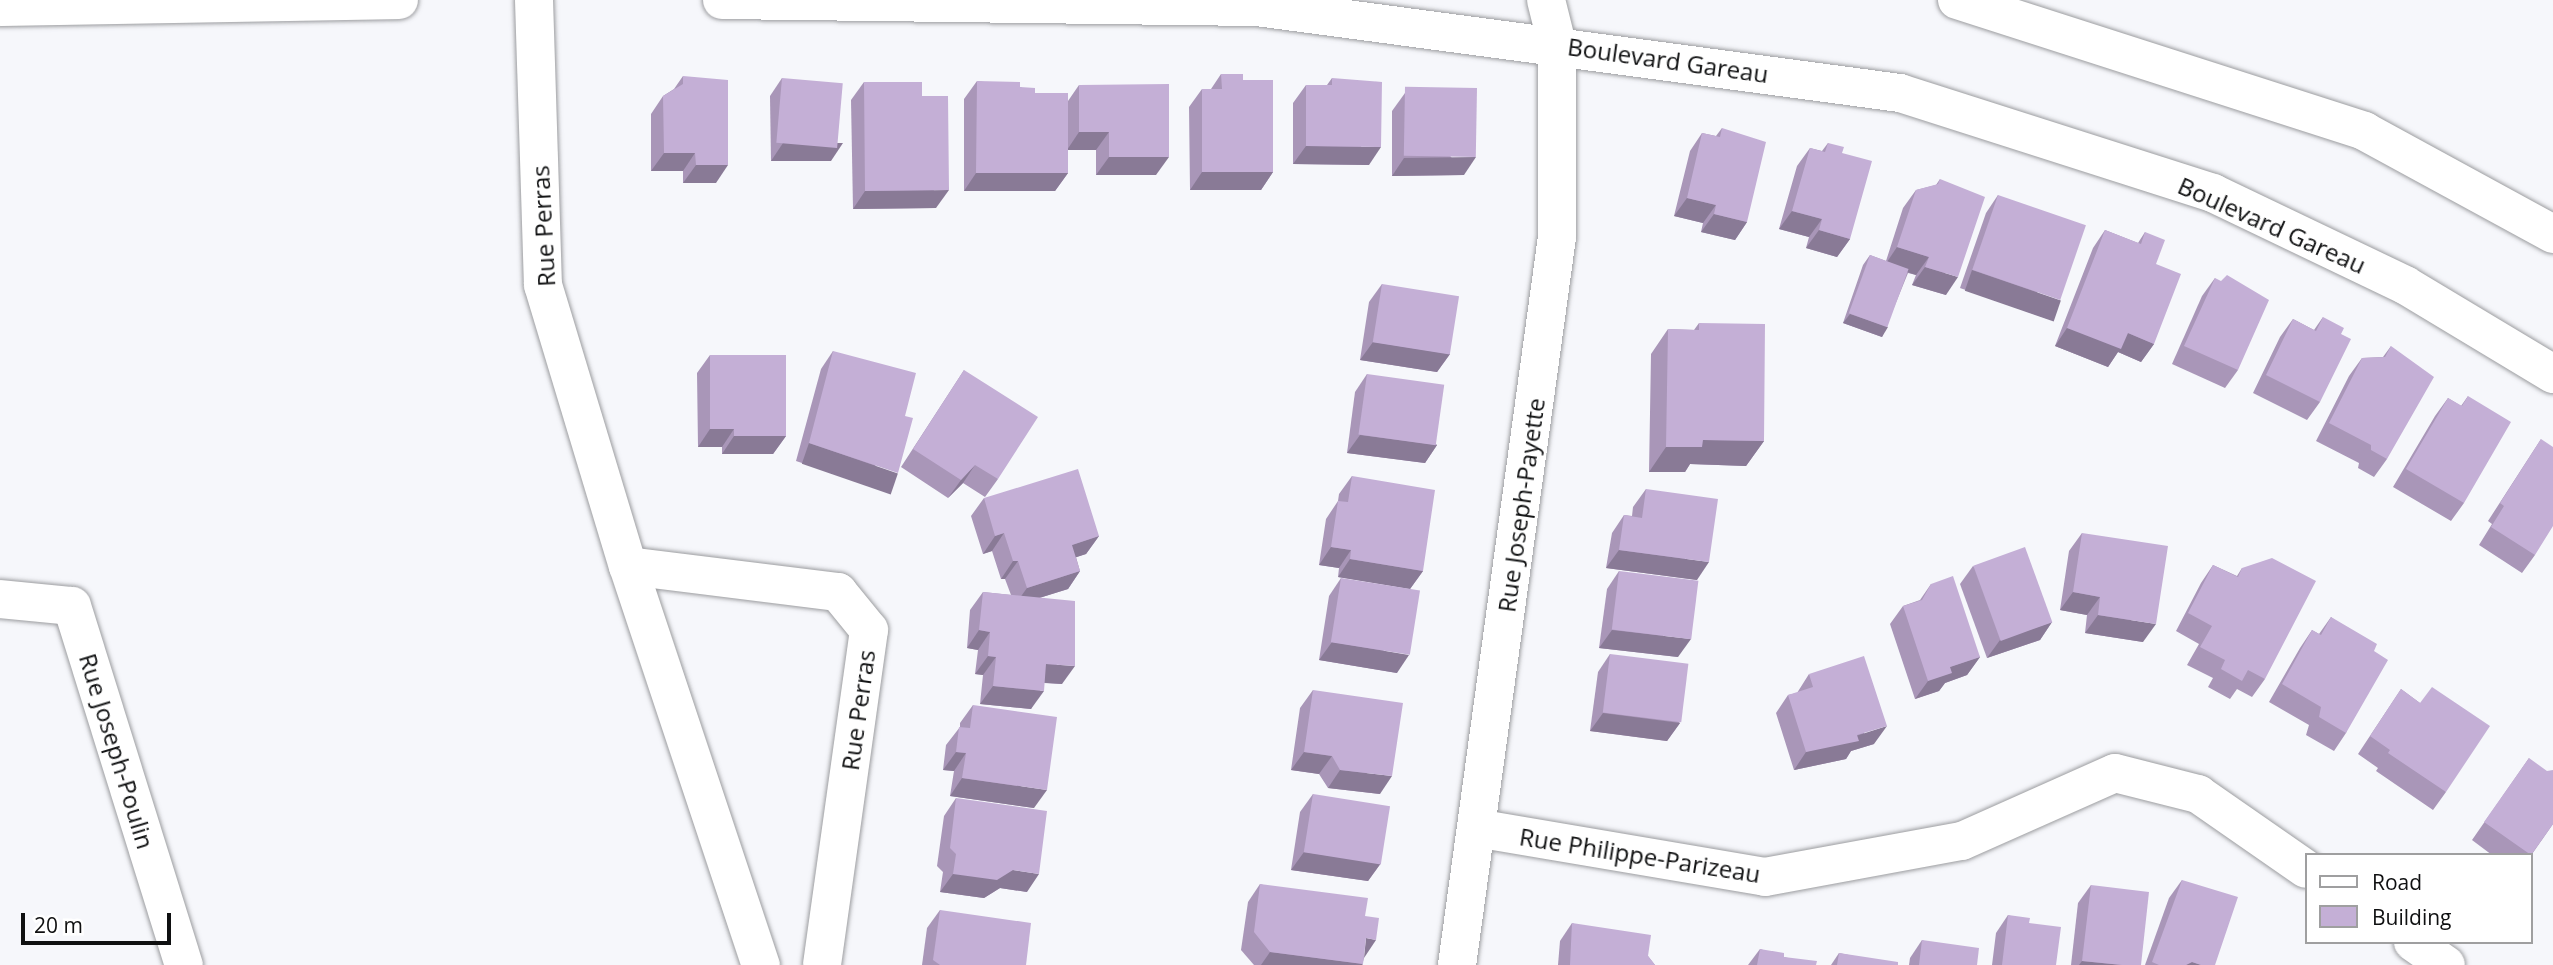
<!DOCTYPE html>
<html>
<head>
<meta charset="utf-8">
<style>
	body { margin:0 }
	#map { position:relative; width:2553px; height:965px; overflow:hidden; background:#f6f7fb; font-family:"Open Sans",sans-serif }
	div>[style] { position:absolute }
	.roads { filter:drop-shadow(0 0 2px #9c9da0) drop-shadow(0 0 2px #9c9da0) }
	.minor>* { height:38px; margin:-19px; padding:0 19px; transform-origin:19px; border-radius:19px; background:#fff }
	.wall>* { inset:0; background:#a996b8 }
	.shaded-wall>* { inset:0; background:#897a96; transform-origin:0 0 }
	.building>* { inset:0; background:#c4afd6; transform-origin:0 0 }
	span { translate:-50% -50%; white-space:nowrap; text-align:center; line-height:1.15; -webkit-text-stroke:5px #fff; paint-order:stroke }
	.street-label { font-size:24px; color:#0f1011 }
	.legend { position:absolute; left:2305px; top:853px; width:228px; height:91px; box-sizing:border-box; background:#fff; border:2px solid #9f9fa0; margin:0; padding:9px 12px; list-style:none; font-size:21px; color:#0f1011 }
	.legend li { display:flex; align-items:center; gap:14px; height:35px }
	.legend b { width:35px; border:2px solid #9f9fa0 }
	.scale { position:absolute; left:21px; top:913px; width:150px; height:32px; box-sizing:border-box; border:4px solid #0f1011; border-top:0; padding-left:9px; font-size:21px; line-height:24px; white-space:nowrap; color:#0f1011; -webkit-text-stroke:5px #fff; paint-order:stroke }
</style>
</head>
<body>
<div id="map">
	<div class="roads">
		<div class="minor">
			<i style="left:534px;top:0;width:285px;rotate:88.2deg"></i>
			<i style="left:543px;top:285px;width:294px;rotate:73.2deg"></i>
			<i style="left:628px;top:566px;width:421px;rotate:71.6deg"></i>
			<i style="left:722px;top:0;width:535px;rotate:0.75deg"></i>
			<i style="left:1257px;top:7px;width:649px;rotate:7.62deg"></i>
			<i style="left:1900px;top:93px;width:329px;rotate:17.7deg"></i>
			<i style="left:2213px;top:193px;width:213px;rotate:25.6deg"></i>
			<i style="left:2405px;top:285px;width:173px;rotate:31deg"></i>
			<i style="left:1957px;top:0;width:428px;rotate:17.8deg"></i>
			<i style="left:2364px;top:131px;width:215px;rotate:28.6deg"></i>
			<i style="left:0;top:7px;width:399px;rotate:-1deg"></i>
			<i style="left:628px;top:566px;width:212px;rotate:7.1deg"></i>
			<i style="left:838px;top:592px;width:49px;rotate:50.8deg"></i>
			<i style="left:869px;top:630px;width:338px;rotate:98deg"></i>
			<i style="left:0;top:599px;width:72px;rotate:5.6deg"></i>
			<i style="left:72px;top:606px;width:376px;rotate:72.7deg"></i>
			<i style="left:1476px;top:828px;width:293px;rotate:9.6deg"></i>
			<i style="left:1765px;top:877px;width:200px;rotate:-10.4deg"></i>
			<i style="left:1962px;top:841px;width:167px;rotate:-24deg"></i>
			<i style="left:2115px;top:773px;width:86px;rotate:14.2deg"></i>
			<i style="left:2198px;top:794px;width:131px;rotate:34.8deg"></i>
			<i style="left:2413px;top:942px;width:40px;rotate:34.9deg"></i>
			<i style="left:1457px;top:965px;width:735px;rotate:-82.18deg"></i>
			<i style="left:1557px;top:237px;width:193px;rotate:-90deg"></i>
			<i style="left:1557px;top:44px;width:45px;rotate:-104deg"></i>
		</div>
	</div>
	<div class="wall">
		<i style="clip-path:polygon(1221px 74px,1243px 80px,1273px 172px,1261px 190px,1190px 190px,1189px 107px,1202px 89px,1211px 89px)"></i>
		<i style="clip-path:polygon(683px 76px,716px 183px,683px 183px,683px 171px,651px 171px,651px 114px,663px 96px,674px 89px)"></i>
		<i style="clip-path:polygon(782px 78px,831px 161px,771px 161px,770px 96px)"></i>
		<i style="clip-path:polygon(1332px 78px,1369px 165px,1293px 164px,1293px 103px,1306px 85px,1327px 85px)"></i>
		<i style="clip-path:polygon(977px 81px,1020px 87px,1035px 93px,1068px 101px,1079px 85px,1156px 175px,1096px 175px,1096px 150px,1068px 150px,1068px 173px,1055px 191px,964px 191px,964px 99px)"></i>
		<i style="clip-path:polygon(864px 82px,922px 96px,936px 208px,853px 209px,851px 100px)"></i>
		<i style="clip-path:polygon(1405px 93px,1464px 175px,1392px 176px,1392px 111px)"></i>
		<i style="clip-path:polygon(1722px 128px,1747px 222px,1735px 240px,1701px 232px,1703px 223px,1674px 216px,1690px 151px,1702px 133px,1716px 136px)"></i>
		<i style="clip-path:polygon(1828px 143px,1842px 153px,1850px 239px,1837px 257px,1806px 248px,1809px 237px,1779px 229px,1797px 166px,1810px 148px,1822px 151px)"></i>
		<i style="clip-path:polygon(1940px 179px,1946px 295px,1912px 285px,1916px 275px,1908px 273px,1882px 337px,1843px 323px,1863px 265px,1870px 255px,1886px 261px,1903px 208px,1916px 190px,1936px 185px)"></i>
		<i style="clip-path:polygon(1998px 195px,2048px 319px,1960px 288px,1986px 213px)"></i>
		<i style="clip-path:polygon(2105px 230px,2138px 243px,2145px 232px,2156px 264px,2154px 344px,2141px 362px,2118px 352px,2108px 367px,2055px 346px,2093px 248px)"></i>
		<i style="clip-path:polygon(2215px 278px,2238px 370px,2225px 388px,2172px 364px,2202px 296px)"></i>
		<i style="clip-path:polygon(1382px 284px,1450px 354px,1437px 372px,1360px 360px,1369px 302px)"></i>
		<i style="clip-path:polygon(2323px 317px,2320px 402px,2307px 420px,2253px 393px,2280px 337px,2293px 319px,2314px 330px)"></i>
		<i style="clip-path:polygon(1699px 323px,1764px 441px,1746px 466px,1690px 464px,1685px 472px,1649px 472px,1651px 354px,1668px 329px,1694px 330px)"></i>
		<i style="clip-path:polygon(2391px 346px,2387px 459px,2374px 477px,2358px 468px,2359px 463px,2316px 441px,2349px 376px,2362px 358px,2383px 357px)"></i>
		<i style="clip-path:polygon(833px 351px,885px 491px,796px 461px,821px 369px)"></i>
		<i style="clip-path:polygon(710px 355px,786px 436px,773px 454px,722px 454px,722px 447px,698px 447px,697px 373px)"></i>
		<i style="clip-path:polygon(964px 370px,998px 479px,985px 497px,963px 483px,948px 498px,901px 467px)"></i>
		<i style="clip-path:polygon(1367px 374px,1437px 445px,1425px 463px,1347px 453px,1355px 392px)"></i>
		<i style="clip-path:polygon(2468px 396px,2464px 503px,2451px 521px,2393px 487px,2435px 416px,2448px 398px,2461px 406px)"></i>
		<i style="clip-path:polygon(2541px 439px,2535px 555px,2522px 573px,2479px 545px,2492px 524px,2488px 521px)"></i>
		<i style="clip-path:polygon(1352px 476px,1423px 571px,1410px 589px,1338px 577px,1339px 568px,1319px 565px,1326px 519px,1338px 501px,1339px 494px)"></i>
		<i style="clip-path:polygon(1646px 489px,1697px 580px,1606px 568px,1612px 533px,1624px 515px,1632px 516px,1633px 507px)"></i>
		<i style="clip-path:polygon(984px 498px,1099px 536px,1086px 554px,1076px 557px,1080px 571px,1068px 589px,1039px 598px,1062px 684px,1044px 683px,1031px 709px,980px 704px,983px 675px,975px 674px,978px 650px,967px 648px,970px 610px,983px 592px,1011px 595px,1005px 579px,1001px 579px,992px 551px,983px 554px,971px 516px)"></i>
		<i style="clip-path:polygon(2082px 533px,2143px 642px,2085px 633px,2087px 615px,2060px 610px,2069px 551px)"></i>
		<i style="clip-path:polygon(2213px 565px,2237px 576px,2242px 568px,2265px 679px,2252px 697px,2237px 689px,2230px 699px,2208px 687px,2213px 678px,2187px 665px,2199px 644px,2176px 631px,2201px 583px)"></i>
		<i style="clip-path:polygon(1973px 566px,2052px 622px,2040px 640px,1987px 658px,1960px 584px)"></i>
		<i style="clip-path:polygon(1619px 571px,1678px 657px,1599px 648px,1607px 589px)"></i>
		<i style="clip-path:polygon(1341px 578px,1397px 673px,1319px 660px,1329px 596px)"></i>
		<i style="clip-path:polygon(1931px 584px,1980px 657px,1967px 675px,1945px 683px,1939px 691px,1915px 699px,1890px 624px,1903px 606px,1920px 600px)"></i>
		<i style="clip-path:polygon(2331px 617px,2374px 651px,2346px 733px,2334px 751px,2306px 735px,2309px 725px,2269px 702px,2300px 648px,2312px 630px,2319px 634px)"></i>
		<i style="clip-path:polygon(1610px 654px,1680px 723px,1667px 741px,1590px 731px,1598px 672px)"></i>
		<i style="clip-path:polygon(1809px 674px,1874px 744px,1851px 751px,1846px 759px,1794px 770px,1776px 713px,1788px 695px,1797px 693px)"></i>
		<i style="clip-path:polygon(2401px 689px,2420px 703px,2446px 792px,2433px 810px,2376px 771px,2378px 768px,2358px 754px)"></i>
		<i style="clip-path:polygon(1313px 690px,1380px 794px,1328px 788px,1319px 774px,1291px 770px,1300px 708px)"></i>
		<i style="clip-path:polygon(973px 705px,1034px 808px,950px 796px,954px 771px,943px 770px,946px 745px,960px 727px,960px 723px)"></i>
		<i style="clip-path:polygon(2529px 758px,2553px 824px,2530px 857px,2530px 855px,2492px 855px,2472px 840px)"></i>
		<i style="clip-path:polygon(1313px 794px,1381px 863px,1368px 881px,1291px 870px,1300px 812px)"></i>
		<i style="clip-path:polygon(956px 798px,1027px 892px,1000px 888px,984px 898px,940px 892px,943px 872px,937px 866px,944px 816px)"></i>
		<i style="clip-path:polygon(2182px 880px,2215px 965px,2145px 965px,2169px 898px)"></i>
		<i style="clip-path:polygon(1260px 884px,1365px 916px,1364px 958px,1362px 965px,1254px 965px,1241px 950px,1248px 902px)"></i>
		<i style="clip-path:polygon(2091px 885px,2141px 965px,2071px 965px,2078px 903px)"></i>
		<i style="clip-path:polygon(940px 910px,1026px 965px,922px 965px,927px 928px)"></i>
		<i style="clip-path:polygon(2008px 915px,2029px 923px,2056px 965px,1992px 965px,1996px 933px)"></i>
		<i style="clip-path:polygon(1572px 923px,1648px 956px,1655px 965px,1558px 965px,1560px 941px)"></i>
		<i style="clip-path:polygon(1922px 940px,1977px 965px,1909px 965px,1910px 958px)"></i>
		<i style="clip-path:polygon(1760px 949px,1784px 957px,1816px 965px,1748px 965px)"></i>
		<i style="clip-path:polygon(1839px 953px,1898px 965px,1831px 965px)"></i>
	</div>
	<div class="shaded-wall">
		<i style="clip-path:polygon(1079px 132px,1109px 132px,1096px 150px,1067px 150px)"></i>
		<i style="clip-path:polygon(783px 143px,843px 143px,831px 161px,771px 161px)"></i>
		<i style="clip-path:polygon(1306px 146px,1381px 147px,1369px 165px,1293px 164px)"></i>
		<i style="clip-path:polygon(664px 153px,695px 153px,683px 171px,651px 171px)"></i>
		<i style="clip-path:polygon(1109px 157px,1169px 157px,1156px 175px,1096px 175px)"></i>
		<i style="clip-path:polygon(1476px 157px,1464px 175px,1392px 176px,1404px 158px)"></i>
		<i style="clip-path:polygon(696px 165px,728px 165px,716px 183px,683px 183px)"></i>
		<i style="clip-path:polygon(1202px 172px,1273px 172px,1261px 190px,1190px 190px)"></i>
		<i style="clip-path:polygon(976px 173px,1068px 173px,1055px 191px,964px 191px)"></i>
		<i style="clip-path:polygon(949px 190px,936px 208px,853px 209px,865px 191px)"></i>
		<i style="clip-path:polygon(1687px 198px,1716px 205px,1703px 223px,1674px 216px)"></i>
		<i style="clip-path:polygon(1792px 211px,1822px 219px,1809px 237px,1779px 229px)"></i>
		<i style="clip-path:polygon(1714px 214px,1747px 222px,1735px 240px,1701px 232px)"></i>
		<i style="clip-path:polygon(1819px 230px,1850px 239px,1837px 257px,1806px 248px)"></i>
		<i style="clip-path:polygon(1897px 247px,1929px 257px,1916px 275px,1885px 265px)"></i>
		<i style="clip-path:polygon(1925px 267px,1958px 277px,1946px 295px,1912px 285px)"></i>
		<i style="left:1972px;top:270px;width:94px;height:22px;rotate:19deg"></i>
		<i style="clip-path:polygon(1850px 314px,1888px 327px,1882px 337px,1843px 323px)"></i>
		<i style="clip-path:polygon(2067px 328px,2128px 333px,2154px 344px,2141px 362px,2118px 352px,2108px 367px,2055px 346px)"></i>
		<i style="clip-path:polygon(1373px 342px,1450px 354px,1437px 372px,1360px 360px)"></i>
		<i style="clip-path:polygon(710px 429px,734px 429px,722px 447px,698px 447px)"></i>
		<i style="clip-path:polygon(1360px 435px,1437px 445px,1425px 463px,1347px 453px)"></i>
		<i style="clip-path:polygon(734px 436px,786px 436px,773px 454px,722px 454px)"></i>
		<i style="clip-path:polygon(1703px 440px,1764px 441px,1746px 466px,1690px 464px,1685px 472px,1649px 472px,1666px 447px)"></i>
		<i style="left:809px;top:443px;width:94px;height:22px;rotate:19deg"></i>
		<i style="clip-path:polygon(975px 465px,963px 483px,948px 498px,961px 480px)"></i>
		<i style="clip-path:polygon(1004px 533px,992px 551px,983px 554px,995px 536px)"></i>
		<i style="clip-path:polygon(1099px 536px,1086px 554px,1059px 563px,1072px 545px)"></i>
		<i style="clip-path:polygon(1331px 547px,1351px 550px,1339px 568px,1319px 565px)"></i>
		<i style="clip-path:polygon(1619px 550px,1709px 562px,1697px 580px,1606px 568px)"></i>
		<i style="clip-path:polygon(1350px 559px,1423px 571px,1410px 589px,1338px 577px)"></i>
		<i style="clip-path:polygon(1013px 561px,1018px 561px,1005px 579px,1001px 579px)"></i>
		<i style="clip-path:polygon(1080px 571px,1068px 589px,1014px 606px,1027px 588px)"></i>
		<i style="clip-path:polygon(2073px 592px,2100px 597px,2087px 615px,2060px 610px)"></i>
		<i style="clip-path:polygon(2098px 615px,2156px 624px,2143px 642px,2085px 633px)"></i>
		<i style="clip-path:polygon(2052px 622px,2040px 640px,1987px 658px,2000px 640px)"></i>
		<i style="clip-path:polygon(979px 630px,990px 632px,978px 650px,967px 648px)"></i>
		<i style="clip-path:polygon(1612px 630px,1691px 639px,1678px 657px,1599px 648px)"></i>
		<i style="clip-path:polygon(1332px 642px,1409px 655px,1397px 673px,1319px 660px)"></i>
		<i style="clip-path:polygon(988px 656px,996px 657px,983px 675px,975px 674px)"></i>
		<i style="clip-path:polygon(1980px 657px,1967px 675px,1945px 683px,1939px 691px,1915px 699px,1928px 681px,1950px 667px)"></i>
		<i style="clip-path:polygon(1046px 664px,1075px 666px,1062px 684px,1033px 682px)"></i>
		<i style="clip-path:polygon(993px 686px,1044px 691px,1031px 709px,980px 704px)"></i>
		<i style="clip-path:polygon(1603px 713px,1680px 723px,1667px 741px,1590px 731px)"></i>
		<i style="clip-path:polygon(1887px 726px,1874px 744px,1851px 751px,1846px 759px,1794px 770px,1806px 752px)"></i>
		<i style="clip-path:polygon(956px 752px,966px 753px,954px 771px,943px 770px)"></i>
		<i style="clip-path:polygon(1304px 752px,1332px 756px,1319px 774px,1291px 770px)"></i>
		<i style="clip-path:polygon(1340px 770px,1392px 776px,1380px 794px,1328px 788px)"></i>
		<i style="clip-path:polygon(962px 778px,1047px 790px,1034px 808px,950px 796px)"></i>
		<i style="clip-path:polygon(1304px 852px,1381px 863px,1368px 881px,1291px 870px)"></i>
		<i style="clip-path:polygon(1013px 870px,1039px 874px,1027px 892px,1000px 888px,984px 898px,940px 892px,953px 874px)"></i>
		<i style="clip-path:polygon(1366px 938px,1376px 940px,1364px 958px)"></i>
		<i style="clip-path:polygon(1270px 952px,1363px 964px,1362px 965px,1261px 965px)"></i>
		<i style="clip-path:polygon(2082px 961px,2122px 965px,2079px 965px)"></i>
		<i style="clip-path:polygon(2192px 962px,2201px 965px,2186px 965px)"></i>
	</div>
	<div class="building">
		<i style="clip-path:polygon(1221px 74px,1243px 74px,1243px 80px,1273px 80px,1273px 172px,1202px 172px,1202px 89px,1222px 89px)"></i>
		<i style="clip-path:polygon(683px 76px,728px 80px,728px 165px,696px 165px,695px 153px,664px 153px,663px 96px,683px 84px)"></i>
		<i style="left:782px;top:78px;width:61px;height:65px;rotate:5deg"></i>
		<i style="clip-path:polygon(1332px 78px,1382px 82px,1381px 147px,1306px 146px,1306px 85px,1332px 85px)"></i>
		<i style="clip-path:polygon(977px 81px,1020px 82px,1020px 87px,1035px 88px,1035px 93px,1068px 93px,1068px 173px,976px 173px)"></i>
		<i style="clip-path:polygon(864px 82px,922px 82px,922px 96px,948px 96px,949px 190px,865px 191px)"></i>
		<i style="clip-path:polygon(1169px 84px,1169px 157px,1109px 157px,1109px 132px,1079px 132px,1079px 85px)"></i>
		<i style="left:1477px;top:88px;width:69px;height:72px;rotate:91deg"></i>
		<i style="clip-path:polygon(1722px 128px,1766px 142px,1747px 222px,1714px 214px,1716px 205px,1687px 198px,1702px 133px,1720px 137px)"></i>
		<i style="clip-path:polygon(1828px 143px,1844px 147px,1842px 153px,1872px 161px,1850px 239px,1819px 230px,1822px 219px,1792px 211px,1810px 148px,1825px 152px)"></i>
		<i style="clip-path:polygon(1940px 179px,1985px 197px,1958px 277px,1925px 267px,1929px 257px,1897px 247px,1916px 190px,1938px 184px)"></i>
		<i style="left:1998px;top:195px;width:93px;height:79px;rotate:19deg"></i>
		<i style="clip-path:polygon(2105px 230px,2141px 244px,2145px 232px,2165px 240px,2156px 264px,2181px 274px,2154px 344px,2128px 333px,2121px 349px,2067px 328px)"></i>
		<i style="left:1870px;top:255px;width:41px;height:62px;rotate:20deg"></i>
		<i style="clip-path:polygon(2227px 275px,2269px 300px,2238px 370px,2184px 346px,2215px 278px,2221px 281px)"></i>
		<i style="left:1382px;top:284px;width:78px;height:59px;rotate:9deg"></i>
		<i style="clip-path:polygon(2323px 317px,2344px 328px,2341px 334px,2351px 339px,2320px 402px,2266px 375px,2293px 319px,2316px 331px)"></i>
		<i style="clip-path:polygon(1699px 323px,1765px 324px,1764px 441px,1703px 440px,1702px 447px,1666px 447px,1668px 329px,1699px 330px)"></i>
		<i style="clip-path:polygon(2391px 346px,2434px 377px,2387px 459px,2371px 450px,2371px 445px,2329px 423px,2362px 358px,2385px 357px)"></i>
		<i style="clip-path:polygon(833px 351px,916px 373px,905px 416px,913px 418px,898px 473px,809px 443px)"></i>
		<i style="clip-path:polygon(710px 355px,786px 355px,786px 436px,734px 436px,734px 429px,710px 429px)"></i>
		<i style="clip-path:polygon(964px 370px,1038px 417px,998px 479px,975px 465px,961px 480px,913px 449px)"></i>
		<i style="left:1367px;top:374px;width:78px;height:61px;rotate:8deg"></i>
		<i style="clip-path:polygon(2468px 396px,2511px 422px,2464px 503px,2406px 469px,2448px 398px,2462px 406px)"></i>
		<i style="clip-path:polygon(2541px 439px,2553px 447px,2553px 526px,2535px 555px,2491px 527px,2504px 506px,2500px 503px)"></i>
		<i style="clip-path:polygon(1078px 469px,1099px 536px,1072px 545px,1080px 571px,1027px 588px,1018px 561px,1013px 561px,1004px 533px,995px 536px,984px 498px)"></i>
		<i style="clip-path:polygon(1352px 476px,1435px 490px,1423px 571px,1350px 559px,1351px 550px,1331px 547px,1338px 501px,1348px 502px)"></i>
		<i style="clip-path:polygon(1646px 489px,1718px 499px,1709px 562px,1619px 550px,1624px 515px,1642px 518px)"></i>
		<i style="clip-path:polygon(2082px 533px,2168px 546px,2156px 624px,2098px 615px,2100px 597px,2073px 592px)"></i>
		<i style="left:2025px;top:547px;width:80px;height:55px;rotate:70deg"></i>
		<i style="clip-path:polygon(2272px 558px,2316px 581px,2265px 679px,2248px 670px,2242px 681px,2221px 669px,2225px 660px,2200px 647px,2212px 626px,2188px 613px,2213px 565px,2238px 577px,2242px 568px)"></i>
		<i style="left:1619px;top:571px;width:80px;height:59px;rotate:7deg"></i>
		<i style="clip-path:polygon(1953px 576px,1980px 657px,1950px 667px,1952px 673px,1928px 681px,1903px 606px,1922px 600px,1931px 584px)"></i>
		<i style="left:1341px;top:578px;width:80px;height:65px;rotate:9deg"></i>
		<i style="clip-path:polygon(983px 592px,1075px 601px,1075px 666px,1046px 664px,1044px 691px,993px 686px,996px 657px,988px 656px,990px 632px,979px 630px)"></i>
		<i style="clip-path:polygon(2331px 617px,2377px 644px,2374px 651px,2388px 660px,2346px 733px,2319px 717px,2321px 707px,2282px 684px,2312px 630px,2321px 635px)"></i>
		<i style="left:1610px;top:654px;width:79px;height:59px;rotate:7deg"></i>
		<i style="clip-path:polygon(1864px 656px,1887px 726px,1857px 735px,1859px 741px,1806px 752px,1788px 695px,1813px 687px,1809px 674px)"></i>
		<i style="clip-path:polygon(2432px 687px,2490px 726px,2446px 792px,2388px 753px,2390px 750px,2370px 736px,2401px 689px,2420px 703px)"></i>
		<i style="clip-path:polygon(1313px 690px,1403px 703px,1392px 776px,1340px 770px,1332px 756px,1304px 752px)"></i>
		<i style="clip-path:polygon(973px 705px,1057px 717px,1047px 790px,962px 778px,966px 753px,956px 752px,959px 727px,970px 728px)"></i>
		<i style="clip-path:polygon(2529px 758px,2547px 771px,2553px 770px,2553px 824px,2531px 855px,2484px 822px)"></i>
		<i style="left:1313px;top:794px;width:78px;height:59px;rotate:9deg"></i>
		<i style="clip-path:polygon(956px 798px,1047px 811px,1039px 874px,1013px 870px,997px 880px,953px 874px,956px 854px,950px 848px)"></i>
		<i style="clip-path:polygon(2182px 880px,2238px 897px,2215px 965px,2201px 965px,2192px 962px,2186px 965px,2159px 965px,2152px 962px)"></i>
		<i style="clip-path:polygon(1260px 884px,1368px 898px,1365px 916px,1379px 918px,1376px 940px,1366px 938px,1363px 964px,1270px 952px,1254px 932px)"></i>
		<i style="clip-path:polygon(2091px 885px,2149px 892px,2141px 965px,2122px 965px,2082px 961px)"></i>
		<i style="clip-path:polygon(940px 910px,1031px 923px,1026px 965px,940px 965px,933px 960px)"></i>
		<i style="clip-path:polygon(2008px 915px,2030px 918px,2029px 923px,2061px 927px,2056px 965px,2002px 965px)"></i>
		<i style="clip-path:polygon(1572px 923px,1651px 935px,1648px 956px,1655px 965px,1570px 965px)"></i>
		<i style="clip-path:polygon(1922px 940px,1979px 948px,1977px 965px,1919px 965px)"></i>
		<i style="clip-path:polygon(1760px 949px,1784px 953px,1784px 957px,1817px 961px,1816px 965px,1757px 965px)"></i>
		<i style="clip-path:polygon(1839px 953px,1898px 962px,1898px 965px,1837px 965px)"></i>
	</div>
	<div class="street-label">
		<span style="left:1668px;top:60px;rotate:8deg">Boulevard Gareau</span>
		<span style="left:2272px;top:225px;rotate:24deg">Boulevard Gareau</span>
		<span style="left:543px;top:226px;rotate:-93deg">Rue Perras</span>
		<span style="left:1521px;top:505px;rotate:-82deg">Rue Joseph-Payette</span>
		<span style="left:858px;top:710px;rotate:-82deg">Rue Perras</span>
		<span style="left:117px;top:751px;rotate:73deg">Rue Joseph-Poulin</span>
		<span style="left:1640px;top:855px;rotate:9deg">Rue Philippe-Parizeau</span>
	</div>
	<ul class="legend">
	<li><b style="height:9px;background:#fff"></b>Road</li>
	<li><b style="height:19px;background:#c4afd6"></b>Building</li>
	</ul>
	<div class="scale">20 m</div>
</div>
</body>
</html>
